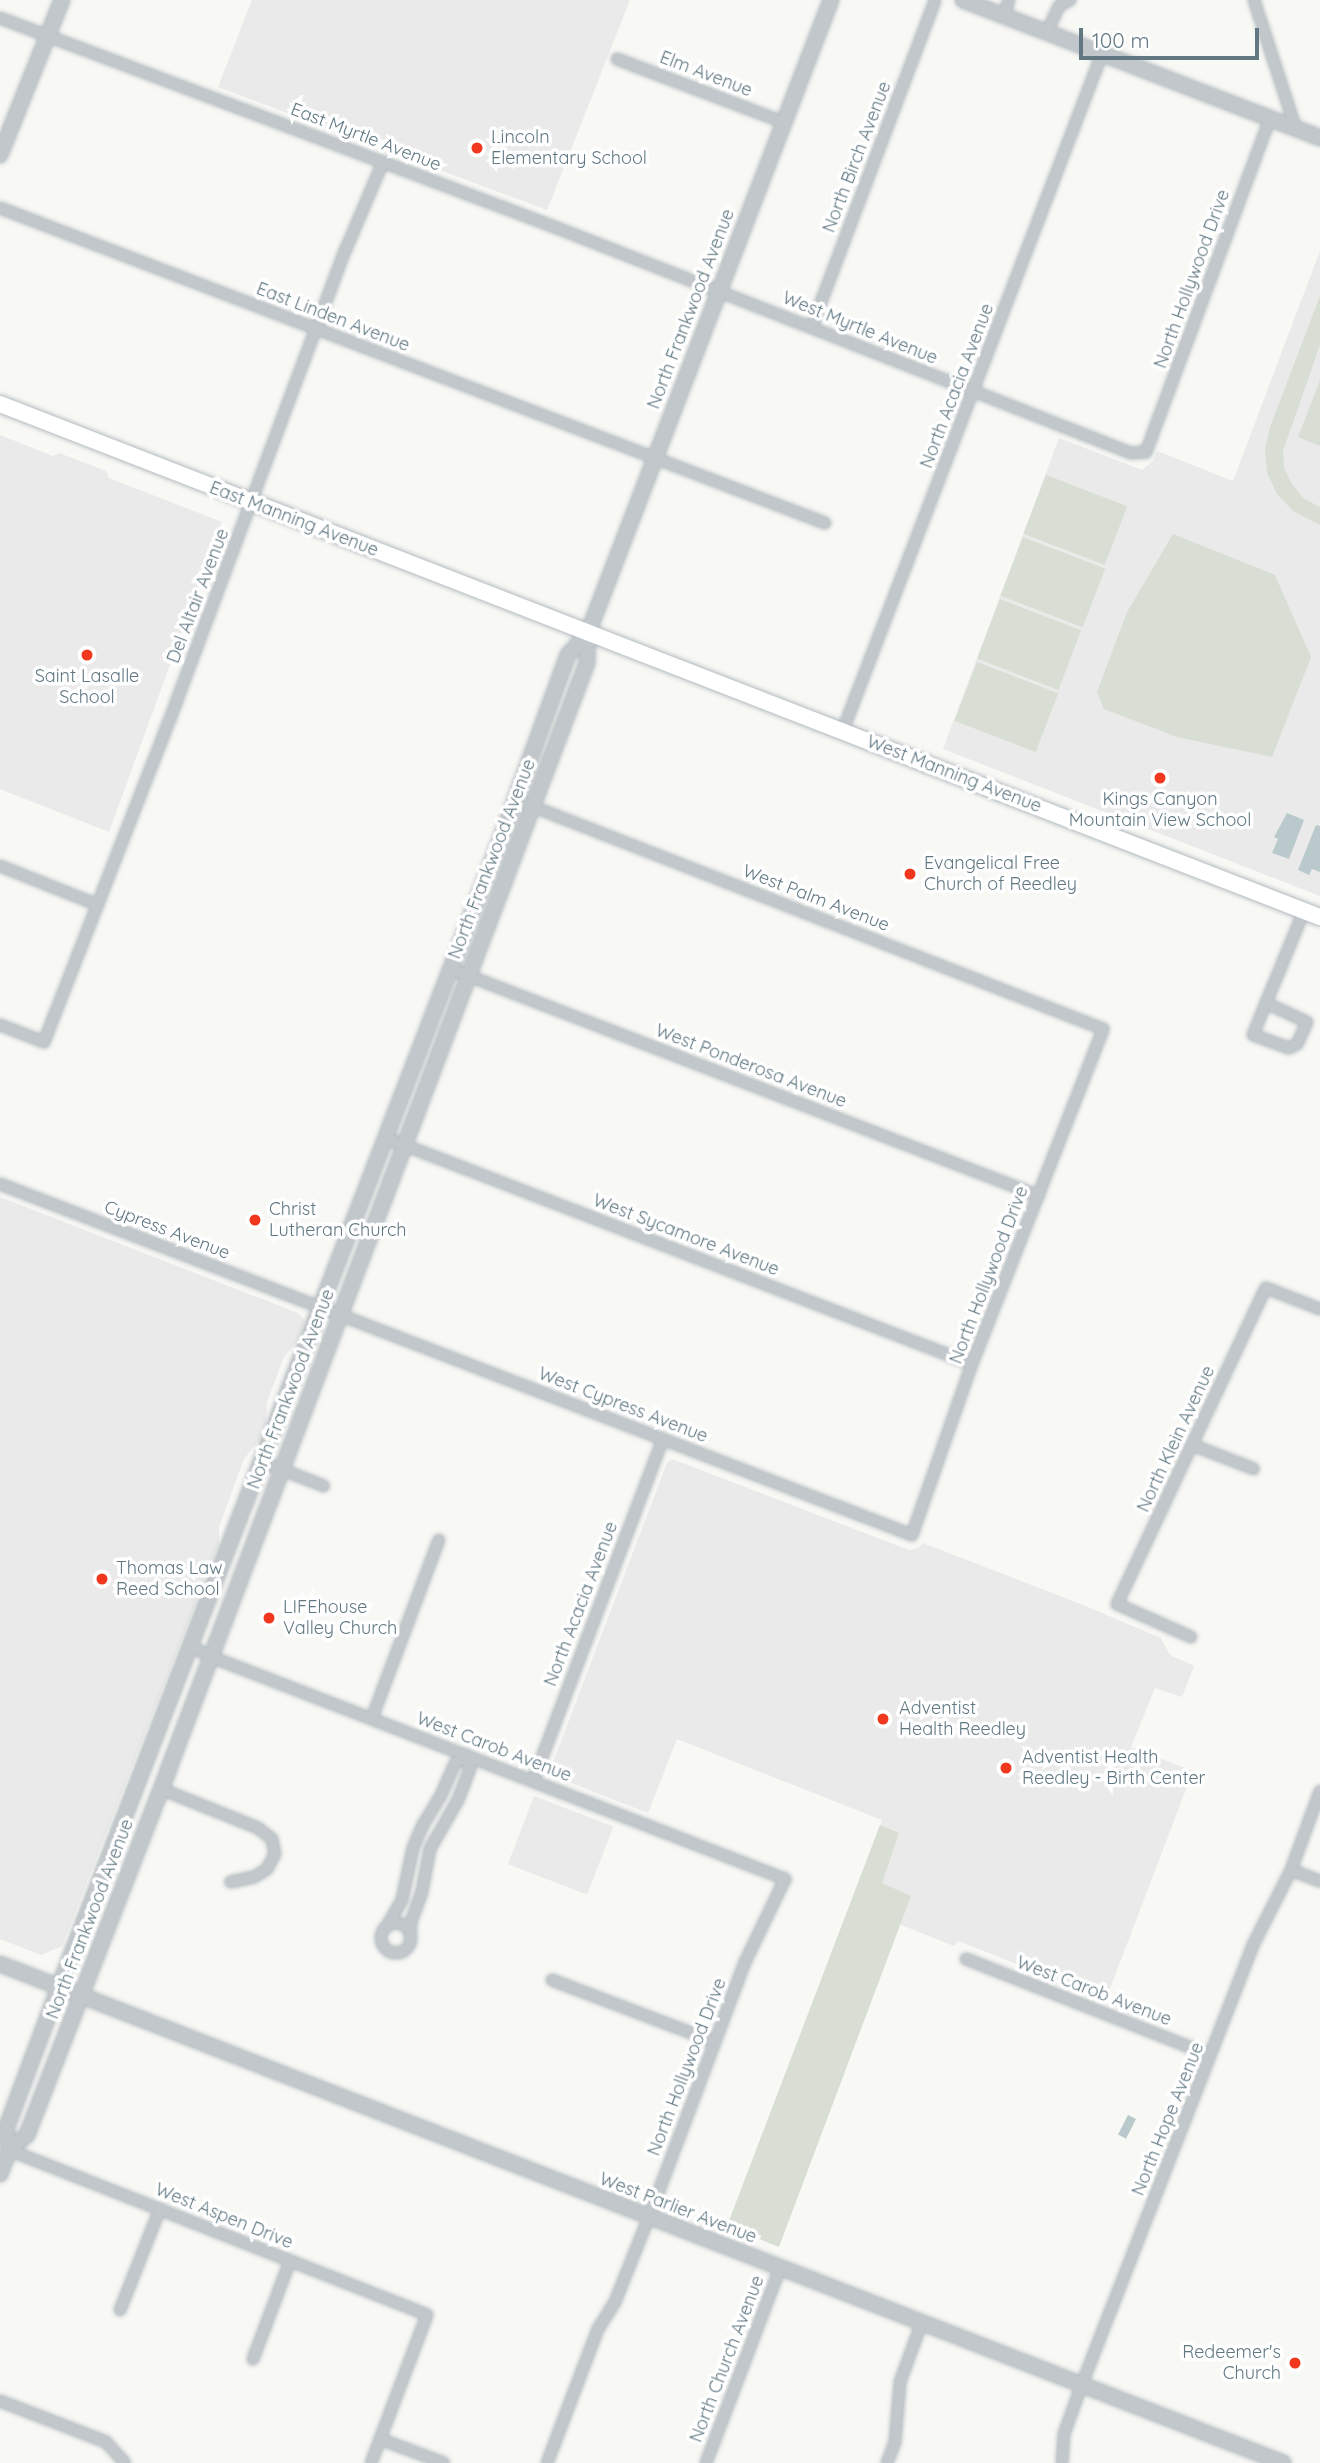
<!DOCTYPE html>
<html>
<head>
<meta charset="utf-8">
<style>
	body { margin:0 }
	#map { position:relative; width:1320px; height:2463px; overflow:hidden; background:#f8f8f5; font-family:Quicksand,sans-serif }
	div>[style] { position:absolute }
	.built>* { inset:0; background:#e9eae9; transform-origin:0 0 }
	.green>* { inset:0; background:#d9ded4; transform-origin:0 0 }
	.water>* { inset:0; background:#b9c9cc; transform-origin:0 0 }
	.roads { filter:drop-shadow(0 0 2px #b3bbbf) drop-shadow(0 0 2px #b3bbbf) }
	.minor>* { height:10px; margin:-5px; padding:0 5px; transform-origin:5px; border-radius:5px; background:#c1c7ca }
	.minor>.ring { margin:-5px; padding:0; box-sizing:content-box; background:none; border:10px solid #c1c7ca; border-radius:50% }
	.tertiary>* { height:14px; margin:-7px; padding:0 7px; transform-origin:7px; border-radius:7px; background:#c1c7ca }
	.secondary>* { height:16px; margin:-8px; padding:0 8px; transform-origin:8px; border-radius:8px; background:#fff }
	.dots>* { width:19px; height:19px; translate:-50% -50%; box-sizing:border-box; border:4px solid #fff; border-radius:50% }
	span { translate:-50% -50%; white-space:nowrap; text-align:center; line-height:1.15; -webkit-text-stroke:7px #fff; paint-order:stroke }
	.street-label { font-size:18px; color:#617883 }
	.poi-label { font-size:18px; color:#617883 }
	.left { translate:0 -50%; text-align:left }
	.right { translate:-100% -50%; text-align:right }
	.scale { position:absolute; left:1079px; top:28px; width:180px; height:32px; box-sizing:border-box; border:4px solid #617883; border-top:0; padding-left:9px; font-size:21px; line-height:24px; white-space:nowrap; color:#617883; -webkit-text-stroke:5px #fff; paint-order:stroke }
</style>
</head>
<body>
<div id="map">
	<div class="built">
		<i style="clip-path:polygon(252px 0,630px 0,547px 210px,218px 87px)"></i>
		<i style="clip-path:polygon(1320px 251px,1320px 896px,943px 749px,1059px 438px,1142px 470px,1153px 461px,1157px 451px,1233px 481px)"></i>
		<i style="clip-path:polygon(0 435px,53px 456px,59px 453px,106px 471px,109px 478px,222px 522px,109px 832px,0 789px)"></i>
		<i style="clip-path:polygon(0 1197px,298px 1313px,305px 1321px,298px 1340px,284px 1357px,267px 1402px,266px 1422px,259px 1440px,244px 1459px,219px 1527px,219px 1544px,62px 1946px,41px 1955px,0 1939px)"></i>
		<i style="clip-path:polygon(672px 1459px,909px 1550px,918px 1548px,923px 1543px,1083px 1605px,1161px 1638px,1170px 1655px,1194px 1666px,1182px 1697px,1155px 1688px,1131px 1747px,1193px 1771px,1106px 1999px,958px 1941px,954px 1946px,851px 1905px,882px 1820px,677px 1739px,648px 1813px,551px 1775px,550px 1770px,667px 1463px)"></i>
		<i style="left:534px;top:1796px;width:85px;height:73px;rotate:21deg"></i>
	</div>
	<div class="green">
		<i style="clip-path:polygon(1320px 296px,1320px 345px,1283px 451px,1284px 468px,1292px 484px,1303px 498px,1320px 507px,1320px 525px,1293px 511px,1277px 494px,1267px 473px,1265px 450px,1270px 427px)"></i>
		<i style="clip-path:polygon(1320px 380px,1320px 446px,1298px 437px)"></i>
		<i style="left:1046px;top:475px;width:87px;height:63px;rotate:21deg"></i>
		<i style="clip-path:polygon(1173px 534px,1275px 575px,1311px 657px,1272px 757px,1177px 737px,1104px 709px,1097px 692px,1127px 612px)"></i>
		<i style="left:1023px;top:537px;width:88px;height:63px;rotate:21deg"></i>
		<i style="left:1000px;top:599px;width:87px;height:64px;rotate:21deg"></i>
		<i style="left:977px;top:662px;width:87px;height:63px;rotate:21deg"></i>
		<i style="clip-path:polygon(880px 1825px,899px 1833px,882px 1883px,911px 1896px,779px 2247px,727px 2226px)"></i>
	</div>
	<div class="water">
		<i style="clip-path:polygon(1287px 813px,1304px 820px,1289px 859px,1272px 853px,1278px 839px,1274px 837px)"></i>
		<i style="clip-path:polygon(1316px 825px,1320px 826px,1320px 872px,1312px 869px,1309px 875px,1298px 870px)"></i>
		<i style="left:1128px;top:2115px;width:9px;height:22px;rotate:27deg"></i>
	</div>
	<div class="roads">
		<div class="minor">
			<i style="left:1254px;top:0;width:136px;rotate:72deg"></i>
			<i style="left:1004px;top:16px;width:17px;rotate:-73deg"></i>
			<i style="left:0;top:18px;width:590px;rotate:20.65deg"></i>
			<i style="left:552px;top:226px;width:622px;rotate:21.41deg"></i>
			<i style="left:1131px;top:453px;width:15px;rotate:-4deg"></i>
			<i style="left:1146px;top:452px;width:355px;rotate:-69.6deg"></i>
			<i style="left:1047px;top:32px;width:29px;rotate:-65deg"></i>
			<i style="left:1059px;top:6px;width:13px;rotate:-29deg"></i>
			<i style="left:617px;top:59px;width:178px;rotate:20.8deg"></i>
			<i style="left:0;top:208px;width:883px;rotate:20.9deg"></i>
			<i style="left:812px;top:326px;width:348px;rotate:-69.3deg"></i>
			<i style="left:843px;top:730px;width:724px;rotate:-69.04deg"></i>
			<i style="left:0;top:866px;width:105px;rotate:21.7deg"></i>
			<i style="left:451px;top:969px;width:630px;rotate:21.11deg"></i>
			<i style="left:1266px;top:1003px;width:45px;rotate:24.9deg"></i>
			<i style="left:1307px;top:1022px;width:24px;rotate:114deg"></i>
			<i style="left:1297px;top:1044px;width:9px;rotate:153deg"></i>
			<i style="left:1289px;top:1048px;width:38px;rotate:-160deg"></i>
			<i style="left:1253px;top:1035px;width:35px;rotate:-68deg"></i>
			<i style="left:1266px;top:1003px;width:100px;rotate:-67.6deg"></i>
			<i style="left:0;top:1025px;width:47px;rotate:21.1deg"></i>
			<i style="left:44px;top:1042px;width:367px;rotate:-68.7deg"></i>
			<i style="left:177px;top:700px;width:482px;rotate:-69.5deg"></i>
			<i style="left:346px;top:249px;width:95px;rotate:-67deg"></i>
			<i style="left:386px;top:1138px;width:628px;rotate:21.09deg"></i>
			<i style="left:0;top:1184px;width:977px;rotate:21.05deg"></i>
			<i style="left:912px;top:1535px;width:181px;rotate:-70.7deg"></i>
			<i style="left:972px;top:1364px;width:360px;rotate:-68.6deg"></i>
			<i style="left:1103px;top:1029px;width:630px;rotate:-158.69deg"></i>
			<i style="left:1192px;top:1445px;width:66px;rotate:21.2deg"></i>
			<i style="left:262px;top:1462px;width:66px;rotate:21.2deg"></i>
			<i style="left:1191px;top:1637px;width:81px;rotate:-156deg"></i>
			<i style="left:1117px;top:1604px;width:349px;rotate:-64.8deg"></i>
			<i style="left:1266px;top:1288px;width:58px;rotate:21.3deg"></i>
			<i style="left:191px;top:1646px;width:21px;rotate:29deg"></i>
			<i style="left:209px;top:1656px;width:618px;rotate:21.16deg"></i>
			<i style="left:785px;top:1879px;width:92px;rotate:115.7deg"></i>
			<i style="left:745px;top:1962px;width:272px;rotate:110.6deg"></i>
			<i style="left:649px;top:2217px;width:92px;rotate:111.8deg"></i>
			<i style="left:615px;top:2302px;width:32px;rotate:122deg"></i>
			<i style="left:598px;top:2329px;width:143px;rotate:110.8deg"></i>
			<i style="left:372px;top:1718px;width:190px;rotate:-69.4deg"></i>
			<i style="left:533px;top:1781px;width:366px;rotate:-69.2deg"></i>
			<i style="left:161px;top:1789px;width:105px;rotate:21.9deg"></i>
			<i style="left:258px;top:1828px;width:18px;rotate:38deg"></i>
			<i style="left:272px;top:1839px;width:15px;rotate:79deg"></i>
			<i style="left:275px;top:1854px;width:17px;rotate:118deg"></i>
			<i style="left:267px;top:1869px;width:15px;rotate:148deg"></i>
			<i style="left:254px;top:1877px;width:24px;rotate:168deg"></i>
			<i style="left:1291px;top:1870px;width:31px;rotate:21deg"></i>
			<i class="ring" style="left:381px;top:1923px;width:20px;height:20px"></i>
			<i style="left:387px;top:1926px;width:30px;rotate:-60deg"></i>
			<i style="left:402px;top:1900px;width:53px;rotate:-78.1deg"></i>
			<i style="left:413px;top:1848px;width:25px;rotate:-67deg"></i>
			<i style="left:423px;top:1825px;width:35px;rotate:-59deg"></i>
			<i style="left:441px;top:1795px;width:35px;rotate:-66deg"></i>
			<i style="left:455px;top:1763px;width:11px;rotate:-27deg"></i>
			<i style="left:410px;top:1937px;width:15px;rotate:-86deg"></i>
			<i style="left:411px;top:1922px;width:33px;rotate:-70deg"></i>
			<i style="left:422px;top:1891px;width:43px;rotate:-79.2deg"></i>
			<i style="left:430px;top:1849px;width:56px;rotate:-60.3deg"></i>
			<i style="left:458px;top:1800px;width:34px;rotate:-69deg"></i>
			<i style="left:470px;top:1768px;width:14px;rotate:-107deg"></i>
			<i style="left:966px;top:1959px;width:262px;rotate:21.5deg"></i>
			<i style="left:552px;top:1980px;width:174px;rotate:20.8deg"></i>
			<i style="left:9px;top:2150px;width:449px;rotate:21.5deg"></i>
			<i style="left:427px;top:2315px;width:158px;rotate:110.7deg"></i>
			<i style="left:120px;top:2310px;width:109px;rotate:-68.4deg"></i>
			<i style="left:253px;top:2359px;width:105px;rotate:-69.3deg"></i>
			<i style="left:0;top:2401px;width:114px;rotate:21.1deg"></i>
			<i style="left:106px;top:2442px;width:28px;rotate:48deg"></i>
			<i style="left:380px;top:2439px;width:68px;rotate:20.6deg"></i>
			<i style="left:706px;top:2463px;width:209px;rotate:-69.2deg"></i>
			<i style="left:887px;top:2463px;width:22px;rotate:-69deg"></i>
			<i style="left:895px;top:2442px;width:60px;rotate:-85.2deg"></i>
			<i style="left:900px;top:2382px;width:64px;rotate:-69.9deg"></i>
			<i style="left:1062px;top:2463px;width:29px;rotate:-86deg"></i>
			<i style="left:1064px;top:2434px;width:53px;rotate:-70.2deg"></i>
			<i style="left:1082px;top:2384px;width:469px;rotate:-68.7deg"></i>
			<i style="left:1252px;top:1947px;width:86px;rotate:-63.1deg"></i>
			<i style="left:1291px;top:1870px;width:84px;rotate:-69.8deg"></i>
		</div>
		<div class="tertiary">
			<i style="left:963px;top:0;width:383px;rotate:21.1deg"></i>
			<i style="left:0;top:155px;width:167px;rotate:-68.2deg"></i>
			<i style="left:0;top:1964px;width:1377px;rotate:21.25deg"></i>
			<i style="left:9px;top:2150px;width:23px;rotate:-40deg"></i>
			<i style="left:27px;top:2135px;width:394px;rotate:-68.8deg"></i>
			<i style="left:169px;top:1768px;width:1181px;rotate:-69.28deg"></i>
			<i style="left:587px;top:663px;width:30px;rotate:-88deg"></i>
			<i style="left:588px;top:633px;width:678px;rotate:-69deg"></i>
			<i style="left:0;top:2174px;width:26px;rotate:-69deg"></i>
			<i style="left:9px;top:2150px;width:21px;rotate:-98deg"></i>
			<i style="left:6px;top:2129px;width:152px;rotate:-69.5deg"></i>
			<i style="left:59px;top:1987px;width:1245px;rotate:-68.96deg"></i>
			<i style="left:506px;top:825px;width:181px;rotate:-70deg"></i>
			<i style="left:568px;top:655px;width:30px;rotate:-48deg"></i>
		</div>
		<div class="secondary">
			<i style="left:0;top:404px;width:1416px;rotate:21.24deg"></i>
		</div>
	</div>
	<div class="dots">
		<i style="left:477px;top:148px;background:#f1371d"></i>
		<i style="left:87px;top:655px;background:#f1371d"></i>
		<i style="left:1160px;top:778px;background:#f1371d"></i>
		<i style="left:910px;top:874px;background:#f1371d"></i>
		<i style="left:255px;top:1220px;background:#f1371d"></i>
		<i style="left:102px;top:1579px;background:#f1371d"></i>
		<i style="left:269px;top:1618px;background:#f1371d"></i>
		<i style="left:883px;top:1719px;background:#f1371d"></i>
		<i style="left:1006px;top:1768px;background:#f1371d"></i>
		<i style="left:1295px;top:2363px;background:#f1371d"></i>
	</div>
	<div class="street-label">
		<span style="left:706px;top:74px;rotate:21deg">Elm Avenue</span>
		<span style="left:366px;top:137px;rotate:21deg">East Myrtle Avenue</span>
		<span style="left:857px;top:157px;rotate:-69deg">North Birch Avenue</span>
		<span style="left:1192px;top:279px;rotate:-70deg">North Hollywood Drive</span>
		<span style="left:691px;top:309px;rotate:-69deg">North Frankwood Avenue</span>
		<span style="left:333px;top:317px;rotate:21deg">East Linden Avenue</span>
		<span style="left:860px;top:328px;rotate:22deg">West Myrtle Avenue</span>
		<span style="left:957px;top:386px;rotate:-69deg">North Acacia Avenue</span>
		<span style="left:294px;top:519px;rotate:21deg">East Manning Avenue</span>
		<span style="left:198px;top:596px;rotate:-69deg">Del Altair Avenue</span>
		<span style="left:954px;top:774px;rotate:21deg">West Manning Avenue</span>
		<span style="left:492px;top:859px;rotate:-69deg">North Frankwood Avenue</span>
		<span style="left:816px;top:898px;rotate:21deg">West Palm Avenue</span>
		<span style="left:751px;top:1066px;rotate:21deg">West Ponderosa Avenue</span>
		<span style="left:167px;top:1230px;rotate:21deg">Cypress Avenue</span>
		<span style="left:686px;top:1235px;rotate:21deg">West Sycamore Avenue</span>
		<span style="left:989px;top:1275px;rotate:-69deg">North Hollywood Drive</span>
		<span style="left:291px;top:1389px;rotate:-69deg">North Frankwood Avenue</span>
		<span style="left:623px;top:1405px;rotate:21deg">West Cypress Avenue</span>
		<span style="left:1176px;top:1439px;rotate:-65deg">North Klein Avenue</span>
		<span style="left:581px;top:1604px;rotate:-69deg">North Acacia Avenue</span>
		<span style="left:494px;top:1747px;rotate:21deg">West Carob Avenue</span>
		<span style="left:90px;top:1919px;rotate:-69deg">North Frankwood Avenue</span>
		<span style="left:1094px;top:1991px;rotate:21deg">West Carob Avenue</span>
		<span style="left:687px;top:2067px;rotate:-69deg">North Hollywood Drive</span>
		<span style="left:1168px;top:2119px;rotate:-68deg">North Hope Avenue</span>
		<span style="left:678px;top:2208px;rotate:21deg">West Parlier Avenue</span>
		<span style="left:224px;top:2216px;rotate:22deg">West Aspen Drive</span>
		<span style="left:727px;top:2359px;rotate:-69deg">North Church Avenue</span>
	</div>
	<div class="poi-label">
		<span class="left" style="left:491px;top:148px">Lincoln<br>Elementary School</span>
		<span style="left:87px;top:687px">Saint Lasalle<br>School</span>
		<span style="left:1160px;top:810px">Kings Canyon<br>Mountain View School</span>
		<span class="left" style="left:924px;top:874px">Evangelical Free<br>Church of Reedley</span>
		<span class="left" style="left:269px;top:1220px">Christ<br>Lutheran Church</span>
		<span class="left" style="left:116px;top:1579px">Thomas Law<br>Reed School</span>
		<span class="left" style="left:283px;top:1618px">LIFEhouse<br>Valley Church</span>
		<span class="left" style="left:899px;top:1719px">Adventist<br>Health Reedley</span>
		<span class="left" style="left:1022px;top:1768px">Adventist Health<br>Reedley - Birth Center</span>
		<span class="right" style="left:1281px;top:2363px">Redeemer's<br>Church</span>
	</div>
	<div class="scale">100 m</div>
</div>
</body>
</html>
